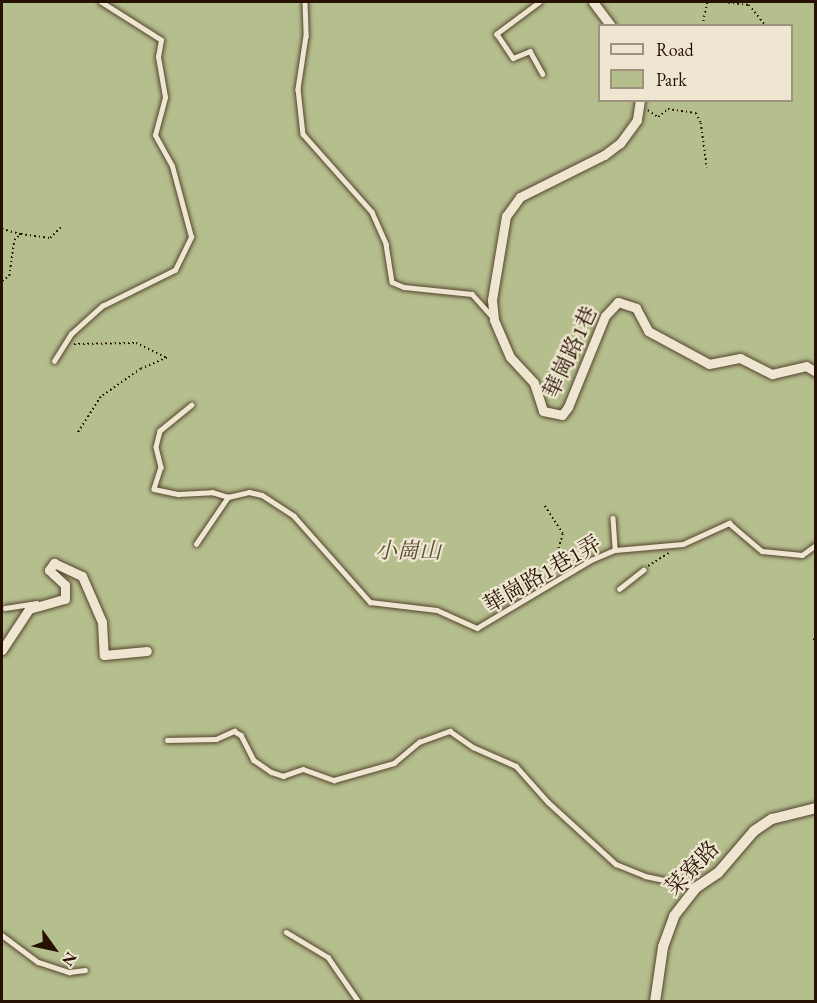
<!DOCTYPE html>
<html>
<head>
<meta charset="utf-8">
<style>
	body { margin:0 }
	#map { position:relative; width:817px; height:1003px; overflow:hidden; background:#e5d8b6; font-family:"EB Garamond","Noto Serif TC",serif }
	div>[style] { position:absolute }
	.green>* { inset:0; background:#b5bf8e }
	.path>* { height:1.5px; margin-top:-0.75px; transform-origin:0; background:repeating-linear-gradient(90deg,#271101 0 1.5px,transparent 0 4.5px) }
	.roads { filter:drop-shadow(0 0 2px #56432e) drop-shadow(0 0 2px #56432e) }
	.service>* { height:4.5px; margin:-2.25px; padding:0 2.25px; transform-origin:2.25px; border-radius:2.25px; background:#eee6d0 }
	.minor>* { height:9px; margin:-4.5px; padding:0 4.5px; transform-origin:4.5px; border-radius:4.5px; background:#eee6d0 }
	.tertiary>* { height:10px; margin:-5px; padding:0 5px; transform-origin:5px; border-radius:5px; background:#eee6d0 }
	span { translate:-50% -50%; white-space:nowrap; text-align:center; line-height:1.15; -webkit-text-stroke:4.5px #eee6d0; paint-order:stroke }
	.street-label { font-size:22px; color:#271101 }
	.park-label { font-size:22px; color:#594e32; font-style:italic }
	.frame { position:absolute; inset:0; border:3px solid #271101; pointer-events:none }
	.legend { position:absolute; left:598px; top:24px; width:195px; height:78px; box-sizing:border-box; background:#eee6d0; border:2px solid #9e917d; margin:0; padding:8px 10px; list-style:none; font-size:18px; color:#271101 }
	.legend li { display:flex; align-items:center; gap:12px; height:30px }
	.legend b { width:30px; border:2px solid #9e917d }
	.north { position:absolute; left:24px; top:919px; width:60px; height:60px; -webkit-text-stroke:4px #eee6d0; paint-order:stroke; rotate:123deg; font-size:16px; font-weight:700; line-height:24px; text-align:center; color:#271101 }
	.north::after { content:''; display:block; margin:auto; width:21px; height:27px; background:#271101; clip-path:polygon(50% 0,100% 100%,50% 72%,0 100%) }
</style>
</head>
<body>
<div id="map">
	<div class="green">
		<i style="clip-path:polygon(evenodd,2px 2px,815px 2px,815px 1001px,2px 1001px,2px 2px,600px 26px,792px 26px,792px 100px,600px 100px,600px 26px)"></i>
	</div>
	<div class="path">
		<i style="left:724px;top:2px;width:25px;rotate:7deg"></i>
		<i style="left:749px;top:5px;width:27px;rotate:51deg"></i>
		<i style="left:702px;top:26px;width:25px;rotate:-78deg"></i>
		<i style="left:648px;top:110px;width:12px;rotate:35deg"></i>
		<i style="left:658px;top:117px;width:13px;rotate:-39deg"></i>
		<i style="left:668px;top:109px;width:28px;rotate:8deg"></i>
		<i style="left:696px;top:113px;width:11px;rotate:63deg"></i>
		<i style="left:701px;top:123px;width:45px;rotate:82.4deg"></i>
		<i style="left:2px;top:229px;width:20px;rotate:15deg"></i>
		<i style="left:2px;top:281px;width:9px;rotate:-36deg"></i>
		<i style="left:9px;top:276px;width:36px;rotate:-82deg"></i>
		<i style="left:14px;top:240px;width:9px;rotate:-41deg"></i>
		<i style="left:21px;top:234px;width:29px;rotate:8deg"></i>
		<i style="left:50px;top:238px;width:16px;rotate:-45deg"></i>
		<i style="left:74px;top:344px;width:62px;rotate:-0.9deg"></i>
		<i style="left:136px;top:343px;width:34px;rotate:26deg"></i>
		<i style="left:167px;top:358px;width:28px;rotate:157deg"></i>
		<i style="left:141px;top:369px;width:49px;rotate:145deg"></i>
		<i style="left:101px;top:397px;width:43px;rotate:122.6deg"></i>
		<i style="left:545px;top:506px;width:33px;rotate:57deg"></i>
		<i style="left:563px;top:534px;width:18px;rotate:106deg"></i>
		<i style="left:558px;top:551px;width:18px;rotate:81deg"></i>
		<i style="left:648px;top:566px;width:25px;rotate:-32deg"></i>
		<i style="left:813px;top:640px;width:4px;rotate:-34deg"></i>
	</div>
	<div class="roads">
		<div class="service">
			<i style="left:305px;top:2px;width:34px;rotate:88deg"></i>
			<i style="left:306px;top:36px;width:54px;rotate:98.6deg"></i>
			<i style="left:298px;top:89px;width:45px;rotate:83.7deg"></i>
			<i style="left:303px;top:134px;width:104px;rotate:48.5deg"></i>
			<i style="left:372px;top:212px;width:35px;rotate:66deg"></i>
			<i style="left:386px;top:244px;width:38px;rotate:81deg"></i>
			<i style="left:392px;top:282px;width:13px;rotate:23deg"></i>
			<i style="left:404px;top:287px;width:68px;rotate:5.9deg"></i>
			<i style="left:472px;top:294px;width:28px;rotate:48deg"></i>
			<i style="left:540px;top:2px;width:54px;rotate:143.3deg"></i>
			<i style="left:497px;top:34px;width:29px;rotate:56deg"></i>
			<i style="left:513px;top:58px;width:18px;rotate:-22deg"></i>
			<i style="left:530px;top:51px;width:26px;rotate:61deg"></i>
			<i style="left:54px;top:361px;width:32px;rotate:-58deg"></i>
			<i style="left:71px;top:334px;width:42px;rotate:-42.1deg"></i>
			<i style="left:102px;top:306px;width:81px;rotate:-26.3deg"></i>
			<i style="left:175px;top:270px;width:37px;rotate:-64deg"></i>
			<i style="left:191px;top:237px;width:73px;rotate:-105deg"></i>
			<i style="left:172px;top:166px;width:35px;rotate:-119deg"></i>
			<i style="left:155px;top:135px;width:39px;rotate:-75deg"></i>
			<i style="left:165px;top:97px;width:41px;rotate:-99.9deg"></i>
			<i style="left:158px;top:57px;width:17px;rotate:-80deg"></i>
			<i style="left:161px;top:40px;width:71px;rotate:-147.7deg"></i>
			<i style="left:192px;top:405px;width:41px;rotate:140.9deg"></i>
			<i style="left:160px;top:431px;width:16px;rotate:104deg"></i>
			<i style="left:156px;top:447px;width:21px;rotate:76deg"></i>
			<i style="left:161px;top:467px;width:23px;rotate:108deg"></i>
			<i style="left:154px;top:489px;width:25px;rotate:12deg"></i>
			<i style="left:178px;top:494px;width:34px;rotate:-3deg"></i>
			<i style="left:212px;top:492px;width:17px;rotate:17deg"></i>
			<i style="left:613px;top:518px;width:32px;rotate:86deg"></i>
			<i style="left:196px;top:544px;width:57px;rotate:-55.8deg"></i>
			<i style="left:228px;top:497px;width:22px;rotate:-13deg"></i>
			<i style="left:249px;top:492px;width:13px;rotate:13deg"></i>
			<i style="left:262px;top:495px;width:38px;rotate:33deg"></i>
			<i style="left:294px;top:516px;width:115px;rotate:48.5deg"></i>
			<i style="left:370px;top:602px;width:67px;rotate:6.8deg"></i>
			<i style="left:437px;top:610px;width:44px;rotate:24.2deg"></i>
			<i style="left:477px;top:628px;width:133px;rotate:-30.8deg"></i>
			<i style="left:591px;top:560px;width:26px;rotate:-23deg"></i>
			<i style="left:615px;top:550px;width:68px;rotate:-5deg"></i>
			<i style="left:683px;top:544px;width:51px;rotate:-24.5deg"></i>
			<i style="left:729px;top:523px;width:43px;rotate:40.3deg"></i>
			<i style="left:762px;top:551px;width:40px;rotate:5.7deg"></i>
			<i style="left:802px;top:555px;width:17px;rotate:-36deg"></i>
			<i style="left:619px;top:589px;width:31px;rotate:-38deg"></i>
			<i style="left:5px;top:608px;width:32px;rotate:-9deg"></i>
			<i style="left:167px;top:740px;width:49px;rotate:-1.2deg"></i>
			<i style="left:216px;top:739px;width:20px;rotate:-24deg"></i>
			<i style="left:234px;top:731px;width:8px;rotate:30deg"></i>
			<i style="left:241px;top:735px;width:28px;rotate:63deg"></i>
			<i style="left:254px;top:760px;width:21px;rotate:35deg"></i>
			<i style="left:271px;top:772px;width:13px;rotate:18deg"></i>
			<i style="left:283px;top:776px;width:21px;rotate:-19deg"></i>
			<i style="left:303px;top:769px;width:33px;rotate:20deg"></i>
			<i style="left:334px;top:780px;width:62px;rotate:-15.8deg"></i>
			<i style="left:394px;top:763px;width:33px;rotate:-40deg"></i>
			<i style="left:419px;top:742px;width:33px;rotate:-20deg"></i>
			<i style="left:450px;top:731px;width:28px;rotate:35deg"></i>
			<i style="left:473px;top:747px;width:47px;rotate:23.8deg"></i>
			<i style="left:516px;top:766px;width:48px;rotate:48.4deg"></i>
			<i style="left:548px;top:802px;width:92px;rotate:42.4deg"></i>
			<i style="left:616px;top:864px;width:31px;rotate:22deg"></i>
			<i style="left:645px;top:876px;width:53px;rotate:11.9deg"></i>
			<i style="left:286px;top:932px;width:49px;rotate:30.8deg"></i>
			<i style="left:328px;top:957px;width:55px;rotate:55.4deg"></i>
			<i style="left:2px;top:935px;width:45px;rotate:36.9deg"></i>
			<i style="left:38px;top:962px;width:33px;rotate:18deg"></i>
			<i style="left:69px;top:972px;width:16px;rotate:-7deg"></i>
		</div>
		<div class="minor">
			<i style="left:593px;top:2px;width:30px;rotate:53deg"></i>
			<i style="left:640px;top:100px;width:20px;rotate:99deg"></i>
			<i style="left:637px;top:120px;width:29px;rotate:126deg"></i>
			<i style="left:620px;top:143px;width:20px;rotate:143deg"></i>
			<i style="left:604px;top:155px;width:94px;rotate:153.4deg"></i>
			<i style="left:520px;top:197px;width:24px;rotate:126deg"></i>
			<i style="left:506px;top:216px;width:85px;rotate:99.5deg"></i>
			<i style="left:492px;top:300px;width:20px;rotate:84deg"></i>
			<i style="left:494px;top:320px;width:40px;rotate:66.6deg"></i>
			<i style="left:510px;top:357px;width:35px;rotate:47deg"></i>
			<i style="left:534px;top:383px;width:29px;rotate:72deg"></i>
			<i style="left:543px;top:411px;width:19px;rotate:12deg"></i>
			<i style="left:562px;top:415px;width:10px;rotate:-53deg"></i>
			<i style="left:568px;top:407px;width:98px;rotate:-67.9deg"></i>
			<i style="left:605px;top:316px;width:19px;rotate:-47deg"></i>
			<i style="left:618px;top:302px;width:19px;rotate:18deg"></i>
			<i style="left:636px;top:308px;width:26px;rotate:62deg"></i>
			<i style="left:648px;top:331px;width:69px;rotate:28.4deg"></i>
			<i style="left:709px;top:364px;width:32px;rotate:-11deg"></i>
			<i style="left:740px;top:358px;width:36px;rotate:27deg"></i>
			<i style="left:772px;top:374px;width:35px;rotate:-13deg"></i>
			<i style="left:806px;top:366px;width:12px;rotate:31deg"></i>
			<i style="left:2px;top:650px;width:49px;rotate:-56.6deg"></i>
			<i style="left:29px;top:609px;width:37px;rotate:-16deg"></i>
			<i style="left:65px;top:599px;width:14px;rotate:-90deg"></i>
			<i style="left:65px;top:585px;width:22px;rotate:-137deg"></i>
			<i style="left:49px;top:570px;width:9px;rotate:-54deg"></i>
			<i style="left:54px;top:563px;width:31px;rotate:25deg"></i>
			<i style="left:82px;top:576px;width:50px;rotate:66.5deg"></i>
			<i style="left:102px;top:622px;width:33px;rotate:87deg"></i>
			<i style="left:104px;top:655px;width:43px;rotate:-5.3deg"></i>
		</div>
		<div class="tertiary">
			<i style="left:655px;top:1002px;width:56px;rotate:-81.7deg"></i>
			<i style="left:663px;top:947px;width:33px;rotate:-70deg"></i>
			<i style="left:674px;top:916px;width:37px;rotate:-52deg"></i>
			<i style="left:697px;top:887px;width:25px;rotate:-34deg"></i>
			<i style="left:718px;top:873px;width:55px;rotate:-49.4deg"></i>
			<i style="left:754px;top:831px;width:22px;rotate:-34deg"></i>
			<i style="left:772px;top:819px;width:45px;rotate:-14deg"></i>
		</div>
	</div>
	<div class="street-label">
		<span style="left:570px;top:352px;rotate:-65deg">華崗路1巷</span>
		<span style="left:542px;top:574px;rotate:-30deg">華崗路1巷1弄</span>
		<span style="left:692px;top:868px;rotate:-46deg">菜寮路</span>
	</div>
	<div class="park-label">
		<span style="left:408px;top:551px">小崗山</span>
	</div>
	<div class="frame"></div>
	<ul class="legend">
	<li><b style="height:8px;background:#eee6d0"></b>Road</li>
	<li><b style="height:16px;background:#b5bf8e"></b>Park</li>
	</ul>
	<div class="north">N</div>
</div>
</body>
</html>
